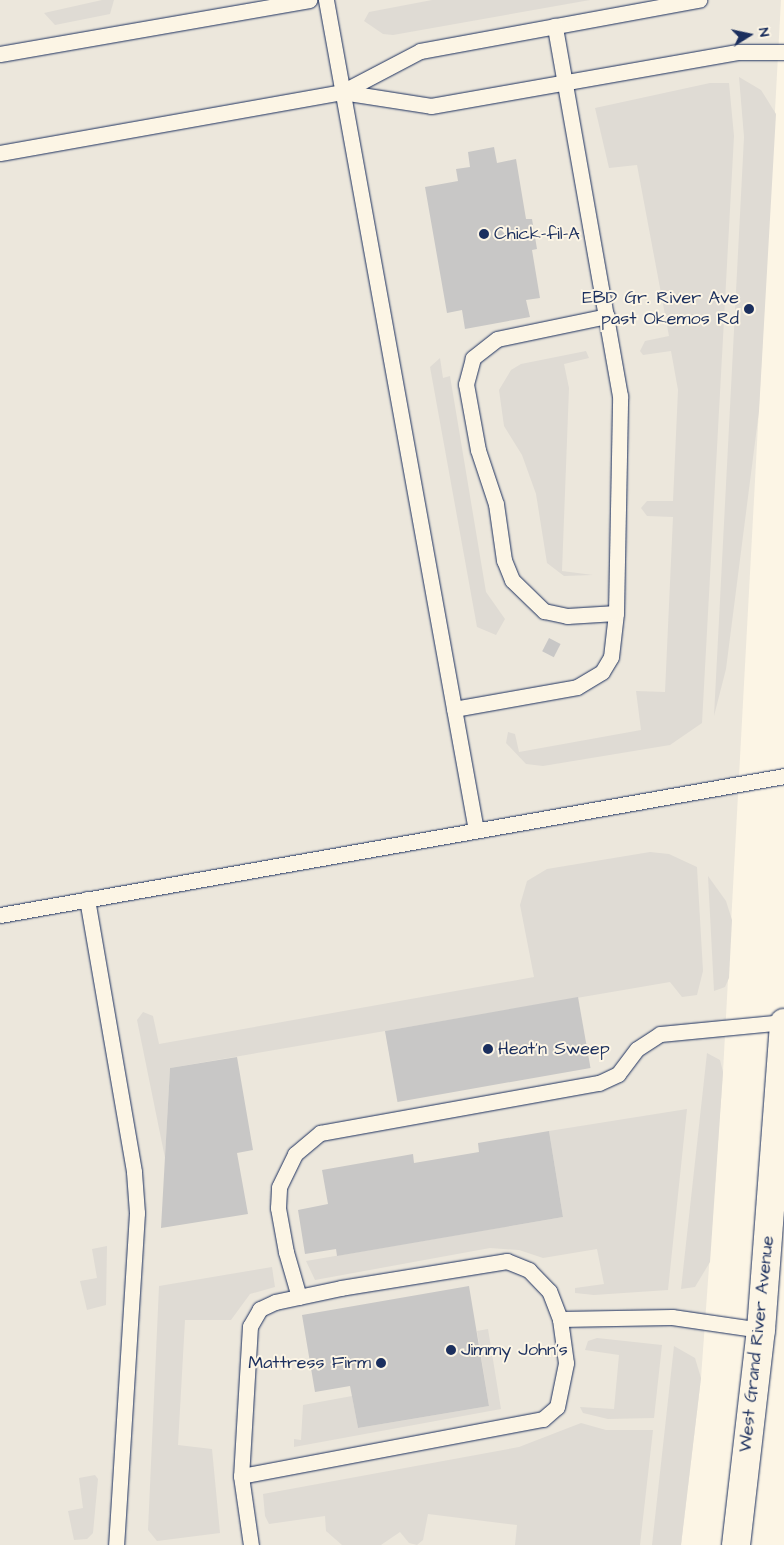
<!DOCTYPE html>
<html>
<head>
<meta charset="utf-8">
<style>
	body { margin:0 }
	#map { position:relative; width:784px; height:1545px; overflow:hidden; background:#fcf5e5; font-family:"Architects Daughter",sans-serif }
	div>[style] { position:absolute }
	.built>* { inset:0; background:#ece7dc }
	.green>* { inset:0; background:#dfdbd4 }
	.building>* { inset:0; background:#c8c7c6; transform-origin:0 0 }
	.roads { filter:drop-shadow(0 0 1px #1b2f5e) drop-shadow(0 0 1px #1b2f5e) }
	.lane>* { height:15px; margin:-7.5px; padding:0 7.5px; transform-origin:7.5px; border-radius:7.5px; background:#fcf5e5 }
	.primary>* { height:28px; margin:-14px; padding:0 14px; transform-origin:14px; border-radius:14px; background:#fcf5e5 }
	.dots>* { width:14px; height:14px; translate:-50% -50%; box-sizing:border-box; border:2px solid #fcf5e5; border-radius:50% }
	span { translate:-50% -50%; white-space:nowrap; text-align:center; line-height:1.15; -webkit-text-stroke:4px #fcf5e5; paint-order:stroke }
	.poi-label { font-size:18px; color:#1b2f5e }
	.left { translate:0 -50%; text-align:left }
	.right { translate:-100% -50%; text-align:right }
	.street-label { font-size:18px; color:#1b2f5e }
	.north { position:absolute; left:724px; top:10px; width:50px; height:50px; -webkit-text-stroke:4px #fcf5e5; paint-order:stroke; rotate:80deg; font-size:14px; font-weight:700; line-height:20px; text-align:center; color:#1b2f5e }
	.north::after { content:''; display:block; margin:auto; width:18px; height:22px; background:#1b2f5e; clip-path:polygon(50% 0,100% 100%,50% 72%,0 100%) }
</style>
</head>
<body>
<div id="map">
	<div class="built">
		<i style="clip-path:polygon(0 0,781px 0,723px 1072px,701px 1378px,681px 1545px,0 1545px)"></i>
	</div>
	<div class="green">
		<i style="clip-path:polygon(102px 0,114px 0,110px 14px,55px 25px,44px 13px)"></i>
		<i style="clip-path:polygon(432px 0,590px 0,393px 35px,383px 34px,364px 21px,369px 12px)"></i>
		<i style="clip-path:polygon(739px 77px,761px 90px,776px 114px,759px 411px,726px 669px,714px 716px,744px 137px)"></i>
		<i style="clip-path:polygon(710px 83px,729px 83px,734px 136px,702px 723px,670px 745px,543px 766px,526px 764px,506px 743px,508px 732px,515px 734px,519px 752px,641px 730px,636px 691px,665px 692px,673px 517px,647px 516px,641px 508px,647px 501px,673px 501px,678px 390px,671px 351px,643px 355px,640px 351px,645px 341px,669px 336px,637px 165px,609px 168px,595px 108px)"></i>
		<i style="clip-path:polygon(586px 351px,589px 358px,564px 364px,569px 388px,562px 571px,593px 575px,564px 576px,547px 563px,536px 494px,522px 455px,504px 426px,499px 390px,511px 370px,521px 364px)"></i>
		<i style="clip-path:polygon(440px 358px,443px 378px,450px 376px,486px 592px,505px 619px,496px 635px,477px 627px,430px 367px)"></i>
		<i style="clip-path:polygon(650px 852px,669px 854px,697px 867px,703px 971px,697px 995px,682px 997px,670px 982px,170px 1068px,165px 1158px,137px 1020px,143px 1012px,153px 1016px,159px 1044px,534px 977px,520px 905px,527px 881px,547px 869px)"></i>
		<i style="clip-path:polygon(708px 876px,726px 901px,732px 920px,729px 978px,725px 987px,714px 991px)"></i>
		<i style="clip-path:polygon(707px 1053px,720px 1060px,723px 1072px,710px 1262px,695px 1287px,681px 1289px)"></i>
		<i style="clip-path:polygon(687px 1109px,668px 1290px,594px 1295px,575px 1293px,575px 1288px,604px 1284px,597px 1249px,543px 1258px,519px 1250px,490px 1248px,315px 1280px,306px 1261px,563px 1217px,549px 1131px)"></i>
		<i style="clip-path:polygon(107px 1246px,106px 1305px,87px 1310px,80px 1281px,97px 1278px,92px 1249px)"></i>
		<i style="clip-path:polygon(272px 1267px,275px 1287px,250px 1294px,231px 1320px,185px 1320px,178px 1445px,212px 1449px,220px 1533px,157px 1541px,148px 1530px,159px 1286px)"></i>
		<i style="clip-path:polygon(488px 1329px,501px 1409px,294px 1447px,294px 1439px,301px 1440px,303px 1405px,352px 1396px,358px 1428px,489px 1406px,477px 1331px)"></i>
		<i style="clip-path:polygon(597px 1338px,662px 1345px,654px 1418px,608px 1419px,583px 1413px,580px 1407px,614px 1409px,619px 1355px,585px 1350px,588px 1341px)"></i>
		<i style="clip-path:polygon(674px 1346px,695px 1358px,701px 1378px,681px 1545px,652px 1545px)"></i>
		<i style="clip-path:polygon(581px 1423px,606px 1430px,653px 1430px,640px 1545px,515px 1545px,517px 1525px,428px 1514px,423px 1540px,417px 1545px,409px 1543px,400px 1532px,381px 1545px,342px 1545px,326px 1531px,325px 1516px,269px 1524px,265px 1516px,263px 1494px,519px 1447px)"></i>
		<i style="clip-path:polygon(95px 1475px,98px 1479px,93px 1533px,87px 1539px,74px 1540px,68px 1511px,83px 1508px,79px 1478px)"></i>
	</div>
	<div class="building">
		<i style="clip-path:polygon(494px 147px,497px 163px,516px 159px,526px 219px,532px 219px,537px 249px,532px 250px,540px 298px,526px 300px,530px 317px,465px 329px,462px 310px,447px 313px,425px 187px,458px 181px,456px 169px,470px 167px,468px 152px)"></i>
		<i style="left:549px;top:638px;width:13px;height:15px;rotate:27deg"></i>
		<i style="left:578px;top:997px;width:72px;height:196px;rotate:80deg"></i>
		<i style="clip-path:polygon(237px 1057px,253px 1150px,237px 1153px,248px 1214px,161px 1228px,170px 1068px)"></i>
		<i style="clip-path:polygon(549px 1131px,563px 1217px,337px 1256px,336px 1249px,305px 1254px,298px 1210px,328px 1204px,322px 1170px,413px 1154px,414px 1163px,479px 1152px,478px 1143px)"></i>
		<i style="clip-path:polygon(469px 1286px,489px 1406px,358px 1428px,350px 1386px,315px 1392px,302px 1315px)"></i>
	</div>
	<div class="roads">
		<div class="lane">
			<i style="left:326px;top:0;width:843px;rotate:79.76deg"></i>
			<i style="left:0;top:54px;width:314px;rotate:-9.9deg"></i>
			<i style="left:342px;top:92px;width:90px;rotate:8.9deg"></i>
			<i style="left:431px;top:106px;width:311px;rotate:-10deg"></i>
			<i style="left:737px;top:52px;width:47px"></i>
			<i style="left:0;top:153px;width:347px;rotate:-10.1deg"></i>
			<i style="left:342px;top:92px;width:88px;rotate:-27.7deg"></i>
			<i style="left:420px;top:51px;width:284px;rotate:-10.4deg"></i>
			<i style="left:607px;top:316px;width:112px;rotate:168.2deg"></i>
			<i style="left:497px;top:339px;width:31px;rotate:142deg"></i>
			<i style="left:473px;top:358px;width:27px;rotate:105deg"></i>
			<i style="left:466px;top:384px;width:67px;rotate:79.7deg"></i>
			<i style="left:478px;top:450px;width:57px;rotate:71.6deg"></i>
			<i style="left:496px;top:504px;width:57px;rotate:81.9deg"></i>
			<i style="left:504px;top:560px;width:22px;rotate:68deg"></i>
			<i style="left:512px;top:580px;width:45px;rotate:44.1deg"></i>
			<i style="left:544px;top:611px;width:24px;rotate:12deg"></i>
			<i style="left:567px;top:616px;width:49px;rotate:-3.5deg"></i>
			<i style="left:454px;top:709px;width:125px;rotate:-10.1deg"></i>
			<i style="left:577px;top:687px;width:29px;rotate:-31deg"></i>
			<i style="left:602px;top:672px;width:17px;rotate:-59deg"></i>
			<i style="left:611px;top:657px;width:44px;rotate:-83.5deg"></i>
			<i style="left:616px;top:613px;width:217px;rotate:-88.9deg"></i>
			<i style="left:620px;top:396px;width:376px;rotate:-100deg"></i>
			<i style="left:87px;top:899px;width:277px;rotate:80.2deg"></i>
			<i style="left:134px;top:1172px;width:41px;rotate:85.8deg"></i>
			<i style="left:137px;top:1213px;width:333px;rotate:93.6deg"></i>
			<i style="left:0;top:915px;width:796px;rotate:-10.05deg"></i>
			<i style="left:299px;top:1297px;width:47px;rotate:-106.1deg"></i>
			<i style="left:286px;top:1252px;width:45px;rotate:-100.3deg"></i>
			<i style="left:278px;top:1208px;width:21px;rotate:-87deg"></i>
			<i style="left:279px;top:1187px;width:37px;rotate:-64deg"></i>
			<i style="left:295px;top:1154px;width:33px;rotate:-40deg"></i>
			<i style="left:320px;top:1133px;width:283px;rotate:-10.2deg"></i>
			<i style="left:599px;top:1083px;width:21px;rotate:-25deg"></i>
			<i style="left:618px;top:1074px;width:31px;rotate:-53deg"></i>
			<i style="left:637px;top:1049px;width:27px;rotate:-33deg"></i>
			<i style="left:660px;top:1034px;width:125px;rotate:-5.5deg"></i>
			<i style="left:560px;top:1319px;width:112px;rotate:-1deg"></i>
			<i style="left:672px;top:1317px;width:90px;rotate:8.3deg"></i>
			<i style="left:241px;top:1476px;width:307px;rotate:-10.7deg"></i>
			<i style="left:543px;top:1419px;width:18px;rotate:-41deg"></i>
			<i style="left:557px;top:1407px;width:45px;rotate:-78.4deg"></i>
			<i style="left:566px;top:1363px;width:44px;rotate:-97.8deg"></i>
			<i style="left:560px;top:1319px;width:30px;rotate:-111deg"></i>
			<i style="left:549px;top:1291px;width:29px;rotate:-134deg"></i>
			<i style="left:529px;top:1270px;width:24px;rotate:-158deg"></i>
			<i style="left:507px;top:1261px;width:168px;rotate:170.8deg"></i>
			<i style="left:341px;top:1288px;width:67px;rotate:168deg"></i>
			<i style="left:275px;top:1302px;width:17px;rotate:155deg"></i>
			<i style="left:260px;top:1309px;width:20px;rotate:120deg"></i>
			<i style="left:250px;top:1326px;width:150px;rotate:93.4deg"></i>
			<i style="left:241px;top:1476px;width:70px;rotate:81.8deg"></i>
		</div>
		<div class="primary">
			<i style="left:736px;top:1545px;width:216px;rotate:-83.4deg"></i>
			<i style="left:761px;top:1330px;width:308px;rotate:-85.7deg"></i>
		</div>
	</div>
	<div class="dots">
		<i style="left:484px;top:234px;background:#1b2f5e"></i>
		<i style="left:749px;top:309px;background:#1b2f5e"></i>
		<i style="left:488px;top:1049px;background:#1b2f5e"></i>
		<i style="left:451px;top:1350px;background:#1b2f5e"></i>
		<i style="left:381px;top:1363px;background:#1b2f5e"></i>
	</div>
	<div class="poi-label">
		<span class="left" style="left:494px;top:234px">Chick-fil-A</span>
		<span class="right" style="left:739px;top:309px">EBD Gr. River Ave<br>past Okemos Rd</span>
		<span class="left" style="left:498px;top:1049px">Heat'n Sweep</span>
		<span class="left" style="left:461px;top:1350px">Jimmy John's</span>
		<span class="right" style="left:371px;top:1363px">Mattress Firm</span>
	</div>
	<div class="street-label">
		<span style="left:757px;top:1344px;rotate:-84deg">West Grand River Avenue</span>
	</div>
	<div class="north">N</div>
</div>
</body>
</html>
